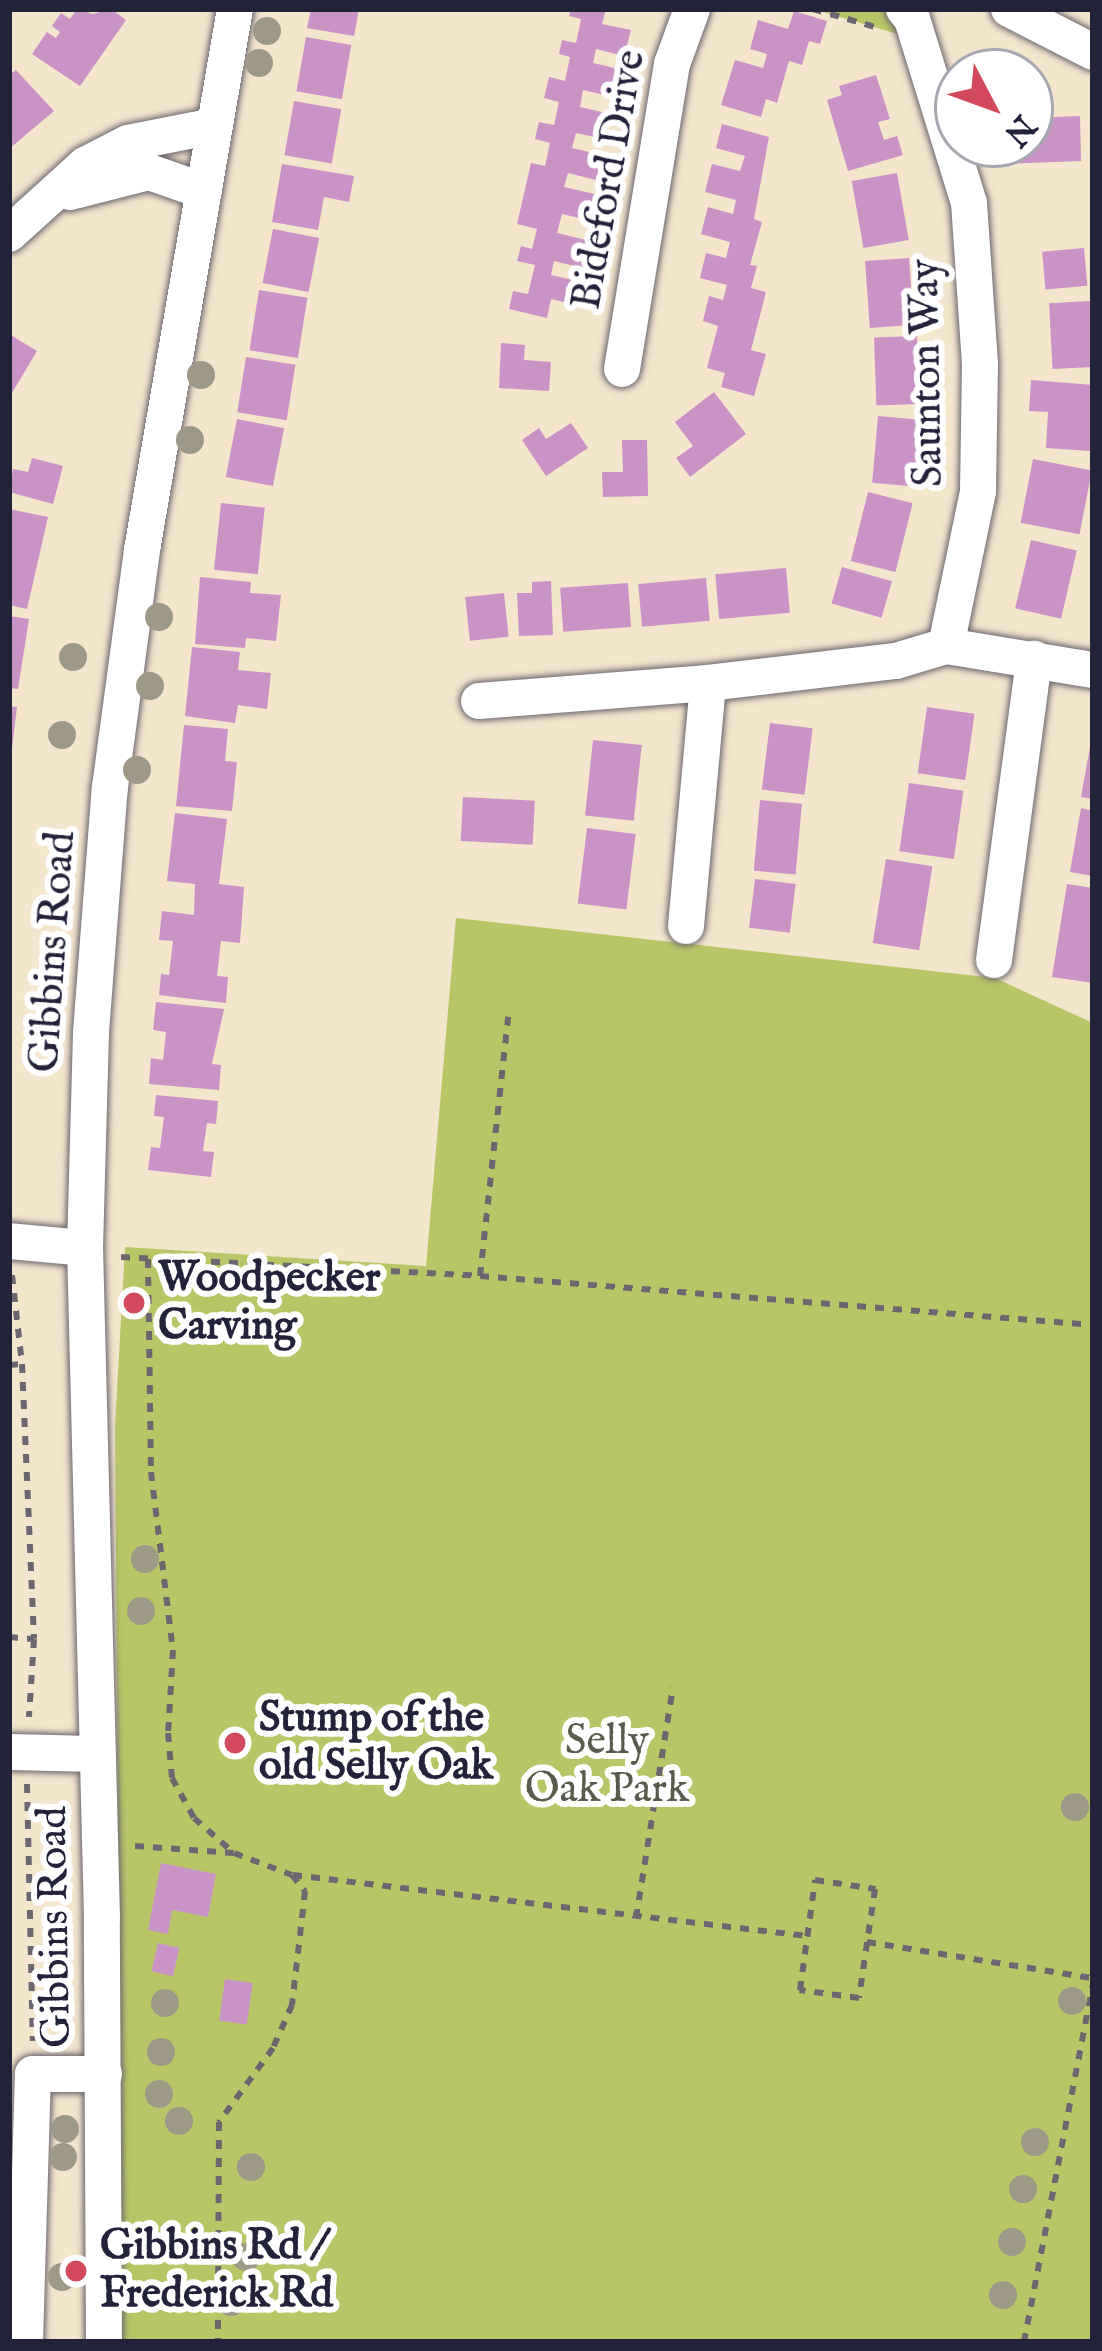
<!DOCTYPE html>
<html>
<head>
<meta charset="utf-8">
<style>
	body { margin:0 }
	#map { position:relative; width:1102px; height:2351px; overflow:hidden; background:#f4e5cd; font-family:"IM FELL English",serif }
	div>[style] { position:absolute }
	.green>* { inset:0; background:#b9c668 }
	.building>* { inset:0; background:#c994c5; transform-origin:0 0 }
	.path>* { height:6px; margin-top:-3px; transform-origin:0; background:repeating-linear-gradient(90deg,#6c666e 0 9px,transparent 0 18px) }
	.roads { filter:drop-shadow(0 0 3px #6c666e) drop-shadow(0 0 3px #6c666e) }
	.minor>* { height:36px; margin:-18px; padding:0 18px; transform-origin:18px; border-radius:18px; background:#fff }
	.trees>* { width:28px; height:28px; margin:-14px; border-radius:50%; background:#9e9986 }
	.dots>* { width:33px; height:33px; translate:-50% -50%; box-sizing:border-box; border:6px solid #fff; border-radius:50% }
	span { translate:-50% -50%; white-space:nowrap; text-align:center; line-height:1.15; -webkit-text-stroke:12px #fff; paint-order:stroke }
	.street-label { font-size:42px; color:#22223b }
	.poi-label { font-size:42px; color:#22223b; font-weight:700 }
	.left { translate:0 -50%; text-align:left }
	.park-label { font-size:42px; color:#575b4b }
	.frame { position:absolute; inset:0; border:12px solid #22223b; pointer-events:none }
	.north { position:absolute; left:934px; top:48px; width:120px; height:120px; box-sizing:border-box; background:#fff; border:3px solid #a7a7b1; border-radius:50%; rotate:131deg; font-size:33px; font-weight:700; line-height:48px; text-align:center; color:#22223b }
	.north::after { content:''; display:block; margin:auto; width:42px; height:54px; background:#d1495b; clip-path:polygon(50% 0,100% 100%,50% 72%,0 100%) }
</style>
</head>
<body>
<div id="map">
	<div class="green">
		<i style="clip-path:polygon(813px 9px,887px 9px,904px 36px)"></i>
		<i style="clip-path:polygon(456px 918px,995px 978px,1093px 1023px,1093px 2342px,122px 2342px,115px 1426px,125px 1247px,426px 1266px)"></i>
	</div>
	<div class="building">
		<i style="clip-path:polygon(77px 9px,93px 14px,111px 9px,126px 20px,80px 86px,32px 54px,47px 32px,56px 38px,60px 32px,52px 26px,61px 13px,70px 19px)"></i>
		<i style="clip-path:polygon(311px 9px,359px 9px,354px 36px,307px 28px)"></i>
		<i style="clip-path:polygon(571px 9px,606px 9px,602px 24px,631px 30px,624px 56px,596px 49px,593px 63px,619px 69px,613px 97px,583px 90px,580px 107px,610px 114px,604px 139px,576px 133px,572px 148px,602px 155px,596px 180px,568px 173px,564px 187px,594px 194px,588px 220px,562px 214px,557px 233px,590px 241px,583px 268px,554px 261px,551px 275px,586px 283px,580px 306px,551px 299px,547px 318px,509px 309px,513px 291px,528px 294px,535px 265px,517px 261px,521px 246px,532px 249px,537px 229px,517px 224px,531px 163px,545px 166px,550px 143px,535px 139px,539px 122px,554px 125px,559px 102px,544px 98px,549px 77px,565px 81px,570px 57px,559px 54px,562px 40px,576px 43px,581px 19px,569px 16px)"></i>
		<i style="clip-path:polygon(794px 11px,827px 21px,820px 44px,809px 41px,802px 65px,789px 61px,777px 103px,766px 99px,761px 117px,721px 105px,735px 60px,763px 68px,767px 54px,750px 49px,758px 20px,788px 29px)"></i>
		<i style="left:306px;top:37px;width:46px;height:55px;rotate:10deg"></i>
		<i style="clip-path:polygon(16px 70px,54px 111px,9px 149px,9px 75px)"></i>
		<i style="clip-path:polygon(876px 75px,890px 119px,878px 122px,884px 140px,897px 136px,903px 155px,848px 171px,827px 100px,842px 95px,839px 86px)"></i>
		<i style="left:294px;top:101px;width:48px;height:55px;rotate:10deg"></i>
		<i style="clip-path:polygon(1080px 116px,1081px 161px,1006px 164px,1006px 144px,1030px 144px,1030px 118px)"></i>
		<i style="clip-path:polygon(722px 124px,769px 137px,754px 219px,762px 222px,750px 265px,757px 266px,751px 288px,766px 292px,751px 350px,766px 354px,754px 396px,721px 387px,725px 373px,707px 368px,718px 326px,703px 321px,709px 296px,723px 300px,727px 285px,700px 278px,706px 253px,726px 258px,730px 242px,701px 234px,708px 207px,733px 214px,736px 200px,705px 192px,712px 164px,740px 171px,745px 156px,716px 148px)"></i>
		<i style="clip-path:polygon(282px 164px,354px 176px,349px 202px,324px 197px,318px 230px,272px 222px)"></i>
		<i style="left:897px;top:173px;width:68px;height:46px;rotate:80deg"></i>
		<i style="left:273px;top:229px;width:47px;height:55px;rotate:11deg"></i>
		<i style="left:1084px;top:248px;width:38px;height:42px;rotate:85deg"></i>
		<i style="left:909px;top:258px;width:67px;height:44px;rotate:86deg"></i>
		<i style="left:259px;top:290px;width:49px;height:61px;rotate:9deg"></i>
		<i style="left:1090px;top:301px;width:66px;height:41px;rotate:87deg"></i>
		<i style="clip-path:polygon(9px 334px,37px 351px,9px 398px)"></i>
		<i style="left:917px;top:336px;width:68px;height:43px;rotate:88deg"></i>
		<i style="clip-path:polygon(501px 343px,525px 345px,524px 360px,551px 362px,549px 391px,499px 388px)"></i>
		<i style="left:246px;top:357px;width:50px;height:56px;rotate:9deg"></i>
		<i style="clip-path:polygon(1031px 380px,1093px 385px,1090px 451px,1046px 448px,1048px 412px,1029px 411px)"></i>
		<i style="clip-path:polygon(714px 392px,746px 434px,690px 477px,676px 458px,693px 446px,675px 422px)"></i>
		<i style="left:878px;top:416px;width:42px;height:67px;rotate:5deg"></i>
		<i style="left:237px;top:419px;width:48px;height:59px;rotate:11deg"></i>
		<i style="clip-path:polygon(571px 423px,588px 448px,546px 476px,522px 440px,539px 428px,546px 439px)"></i>
		<i style="clip-path:polygon(622px 440px,647px 440px,648px 496px,603px 497px,602px 472px,623px 472px)"></i>
		<i style="clip-path:polygon(32px 458px,63px 466px,53px 504px,9px 492px,13px 469px,28px 472px)"></i>
		<i style="left:1033px;top:459px;width:60px;height:65px;rotate:11deg"></i>
		<i style="left:868px;top:492px;width:46px;height:71px;rotate:14deg"></i>
		<i style="left:221px;top:503px;width:44px;height:67px;rotate:6deg"></i>
		<i style="clip-path:polygon(9px 509px,48px 517px,27px 609px,9px 605px)"></i>
		<i style="left:1031px;top:540px;width:47px;height:70px;rotate:13deg"></i>
		<i style="left:842px;top:567px;width:52px;height:38px;rotate:16deg"></i>
		<i style="left:786px;top:568px;width:45px;height:71px;rotate:85deg"></i>
		<i style="clip-path:polygon(200px 577px,251px 582px,250px 593px,281px 595px,276px 641px,246px 638px,245px 648px,195px 644px)"></i>
		<i style="left:706px;top:578px;width:43px;height:68px;rotate:85deg"></i>
		<i style="clip-path:polygon(551px 581px,553px 635px,519px 636px,517px 593px,532px 593px,532px 582px)"></i>
		<i style="left:628px;top:583px;width:44px;height:68px;rotate:86deg"></i>
		<i style="left:504px;top:593px;width:44px;height:39px;rotate:84deg"></i>
		<i style="clip-path:polygon(9px 616px,29px 619px,18px 689px,9px 688px)"></i>
		<i style="clip-path:polygon(192px 647px,240px 652px,238px 670px,271px 673px,267px 709px,238px 705px,235px 723px,185px 716px)"></i>
		<i style="clip-path:polygon(9px 706px,17px 707px,12px 749px,9px 748px)"></i>
		<i style="left:927px;top:707px;width:48px;height:67px;rotate:8deg"></i>
		<i style="left:770px;top:723px;width:43px;height:67px;rotate:7deg"></i>
		<i style="clip-path:polygon(184px 725px,228px 729px,225px 761px,237px 762px,232px 811px,176px 806px)"></i>
		<i style="left:593px;top:740px;width:49px;height:76px;rotate:6deg"></i>
		<i style="clip-path:polygon(1091px 741px,1093px 741px,1093px 799px,1081px 797px)"></i>
		<i style="left:909px;top:783px;width:55px;height:69px;rotate:8deg"></i>
		<i style="left:463px;top:797px;width:72px;height:44px;rotate:3deg"></i>
		<i style="left:760px;top:800px;width:42px;height:71px;rotate:5deg"></i>
		<i style="clip-path:polygon(1081px 808px,1093px 811px,1093px 876px,1070px 872px)"></i>
		<i style="clip-path:polygon(175px 813px,227px 819px,219px 884px,244px 887px,240px 943px,221px 941px,217px 976px,228px 977px,226px 1003px,159px 995px,161px 974px,169px 975px,173px 941px,159px 940px,162px 911px,194px 915px,195px 884px,167px 881px)"></i>
		<i style="left:587px;top:828px;width:49px;height:76px;rotate:7deg"></i>
		<i style="left:886px;top:859px;width:47px;height:85px;rotate:9deg"></i>
		<i style="left:755px;top:879px;width:41px;height:49px;rotate:7deg"></i>
		<i style="clip-path:polygon(1067px 884px,1093px 888px,1093px 983px,1052px 977px)"></i>
		<i style="clip-path:polygon(156px 1002px,224px 1009px,212px 1064px,221px 1065px,219px 1090px,149px 1084px,151px 1058px,163px 1060px,166px 1032px,153px 1030px)"></i>
		<i style="clip-path:polygon(156px 1095px,218px 1101px,216px 1124px,207px 1123px,203px 1151px,214px 1152px,211px 1177px,148px 1170px,151px 1147px,160px 1148px,164px 1117px,154px 1116px)"></i>
		<i style="clip-path:polygon(161px 1863px,216px 1874px,208px 1917px,172px 1910px,168px 1934px,148px 1930px)"></i>
		<i style="left:158px;top:1943px;width:22px;height:29px;rotate:13deg"></i>
		<i style="left:225px;top:1979px;width:28px;height:42px;rotate:8deg"></i>
	</div>
	<div class="path">
		<i style="left:813px;top:9px;width:65px;rotate:16.2deg"></i>
		<i style="left:121px;top:1257px;width:360px;rotate:3deg"></i>
		<i style="left:480px;top:1276px;width:615px;rotate:4.57deg"></i>
		<i style="left:148px;top:1259px;width:213px;rotate:89.2deg"></i>
		<i style="left:151px;top:1472px;width:179px;rotate:83deg"></i>
		<i style="left:173px;top:1650px;width:83px;rotate:93.4deg"></i>
		<i style="left:168px;top:1733px;width:45px;rotate:84.9deg"></i>
		<i style="left:172px;top:1778px;width:46px;rotate:61.2deg"></i>
		<i style="left:194px;top:1818px;width:53px;rotate:41.2deg"></i>
		<i style="left:12px;top:1275px;width:90px;rotate:83.6deg"></i>
		<i style="left:22px;top:1364px;width:275px;rotate:87.5deg"></i>
		<i style="left:34px;top:1639px;width:78px;rotate:93.7deg"></i>
		<i style="left:480px;top:1276px;width:261px;rotate:-83.8deg"></i>
		<i style="left:9px;top:1365px;width:13px;rotate:-4deg"></i>
		<i style="left:9px;top:1637px;width:25px;rotate:5deg"></i>
		<i style="left:27px;top:1784px;width:257px;rotate:88.7deg"></i>
		<i style="left:135px;top:1846px;width:99px;rotate:4deg"></i>
		<i style="left:234px;top:1853px;width:62px;rotate:20.8deg"></i>
		<i style="left:292px;top:1875px;width:21px;rotate:51deg"></i>
		<i style="left:305px;top:1891px;width:115px;rotate:96.5deg"></i>
		<i style="left:292px;top:2005px;width:47px;rotate:113.8deg"></i>
		<i style="left:273px;top:2048px;width:92px;rotate:126.1deg"></i>
		<i style="left:219px;top:2122px;width:220px;rotate:90.3deg"></i>
		<i style="left:293px;top:1875px;width:518px;rotate:6.77deg"></i>
		<i style="left:815px;top:1880px;width:61px;rotate:8.5deg"></i>
		<i style="left:875px;top:1889px;width:110px;rotate:98.4deg"></i>
		<i style="left:859px;top:1998px;width:60px;rotate:-172.3deg"></i>
		<i style="left:800px;top:1990px;width:111px;rotate:-82.2deg"></i>
		<i style="left:636px;top:1918px;width:234px;rotate:-80.9deg"></i>
		<i style="left:867px;top:1942px;width:229px;rotate:9.1deg"></i>
		<i style="left:1024px;top:2342px;width:364px;rotate:-79.1deg"></i>
	</div>
	<div class="roads">
		<div class="minor">
			<i style="left:1009px;top:9px;width:94px;rotate:27.1deg"></i>
			<i style="left:70px;top:192px;width:81px;rotate:-14.2deg"></i>
			<i style="left:149px;top:172px;width:58px;rotate:19.1deg"></i>
			<i style="left:9px;top:234px;width:103px;rotate:-42.2deg"></i>
			<i style="left:85px;top:165px;width:48px;rotate:-27.1deg"></i>
			<i style="left:128px;top:143px;width:88px;rotate:-11.2deg"></i>
			<i style="left:622px;top:369px;width:309px;rotate:-80.7deg"></i>
			<i style="left:672px;top:64px;width:59px;rotate:-70deg"></i>
			<i style="left:946px;top:646px;width:149px;rotate:9.3deg"></i>
			<i style="left:479px;top:701px;width:230px;rotate:-4.5deg"></i>
			<i style="left:708px;top:683px;width:189px;rotate:-6.7deg"></i>
			<i style="left:896px;top:661px;width:52px;rotate:-16.7deg"></i>
			<i style="left:946px;top:646px;width:158px;rotate:-78.3deg"></i>
			<i style="left:978px;top:491px;width:127px;rotate:-89.1deg"></i>
			<i style="left:980px;top:364px;width:161px;rotate:-93.9deg"></i>
			<i style="left:969px;top:203px;width:193px;rotate:-107.2deg"></i>
			<i style="left:912px;top:19px;width:13px;rotate:-129deg"></i>
			<i style="left:686px;top:926px;width:244px;rotate:-84.8deg"></i>
			<i style="left:994px;top:960px;width:304px;rotate:-82.4deg"></i>
			<i style="left:9px;top:1241px;width:76px;rotate:5.3deg"></i>
			<i style="left:9px;top:1752px;width:87px;rotate:1.3deg"></i>
			<i style="left:25px;top:2342px;width:268px;rotate:-88.3deg"></i>
			<i style="left:33px;top:2074px;width:71px"></i>
			<i style="left:104px;top:2342px;width:424px;rotate:-90.3deg"></i>
			<i style="left:102px;top:1918px;width:670px;rotate:-91.45deg"></i>
			<i style="left:85px;top:1248px;width:216px;rotate:-88.4deg"></i>
			<i style="left:91px;top:1032px;width:246px;rotate:-85.6deg"></i>
			<i style="left:110px;top:787px;width:239px;rotate:-82.3deg"></i>
			<i style="left:142px;top:550px;width:549px;rotate:-80.25deg"></i>
		</div>
	</div>
	<div class="trees">
		<i style="left:267px;top:31px"></i>
		<i style="left:259px;top:63px"></i>
		<i style="left:201px;top:375px"></i>
		<i style="left:190px;top:440px"></i>
		<i style="left:159px;top:617px"></i>
		<i style="left:73px;top:657px"></i>
		<i style="left:150px;top:686px"></i>
		<i style="left:62px;top:735px"></i>
		<i style="left:137px;top:770px"></i>
		<i style="left:145px;top:1559px"></i>
		<i style="left:141px;top:1611px"></i>
		<i style="left:1075px;top:1807px"></i>
		<i style="left:1072px;top:2001px"></i>
		<i style="left:165px;top:2003px"></i>
		<i style="left:161px;top:2052px"></i>
		<i style="left:159px;top:2094px"></i>
		<i style="left:179px;top:2121px"></i>
		<i style="left:65px;top:2129px"></i>
		<i style="left:1035px;top:2142px"></i>
		<i style="left:63px;top:2157px"></i>
		<i style="left:251px;top:2167px"></i>
		<i style="left:1023px;top:2189px"></i>
		<i style="left:1012px;top:2242px"></i>
		<i style="left:246px;top:2257px"></i>
		<i style="left:62px;top:2277px"></i>
		<i style="left:1003px;top:2295px"></i>
		<i style="left:231px;top:2302px"></i>
	</div>
	<div class="dots">
		<i style="left:134px;top:1303px;background:#d1495b"></i>
		<i style="left:235px;top:1743px;background:#d1495b"></i>
		<i style="left:76px;top:2271px;background:#d1495b"></i>
	</div>
	<div class="street-label">
		<span style="left:610px;top:180px;rotate:-80deg">Bideford Drive</span>
		<span style="left:928px;top:373px;rotate:-91deg">Saunton Way</span>
		<span style="left:54px;top:952px;rotate:-86deg">Gibbins Road</span>
		<span style="left:56px;top:1927px;rotate:-91deg">Gibbins Road</span>
	</div>
	<div class="poi-label">
		<span class="left" style="left:158px;top:1303px">Woodpecker<br>Carving</span>
		<span class="left" style="left:259px;top:1743px">Stump of the<br>old Selly Oak</span>
		<span class="left" style="left:100px;top:2271px">Gibbins Rd /<br>Frederick Rd</span>
	</div>
	<div class="park-label">
		<span style="left:607px;top:1766px">Selly<br>Oak Park</span>
	</div>
	<div class="frame"></div>
	<div class="north">N</div>
</div>
</body>
</html>
